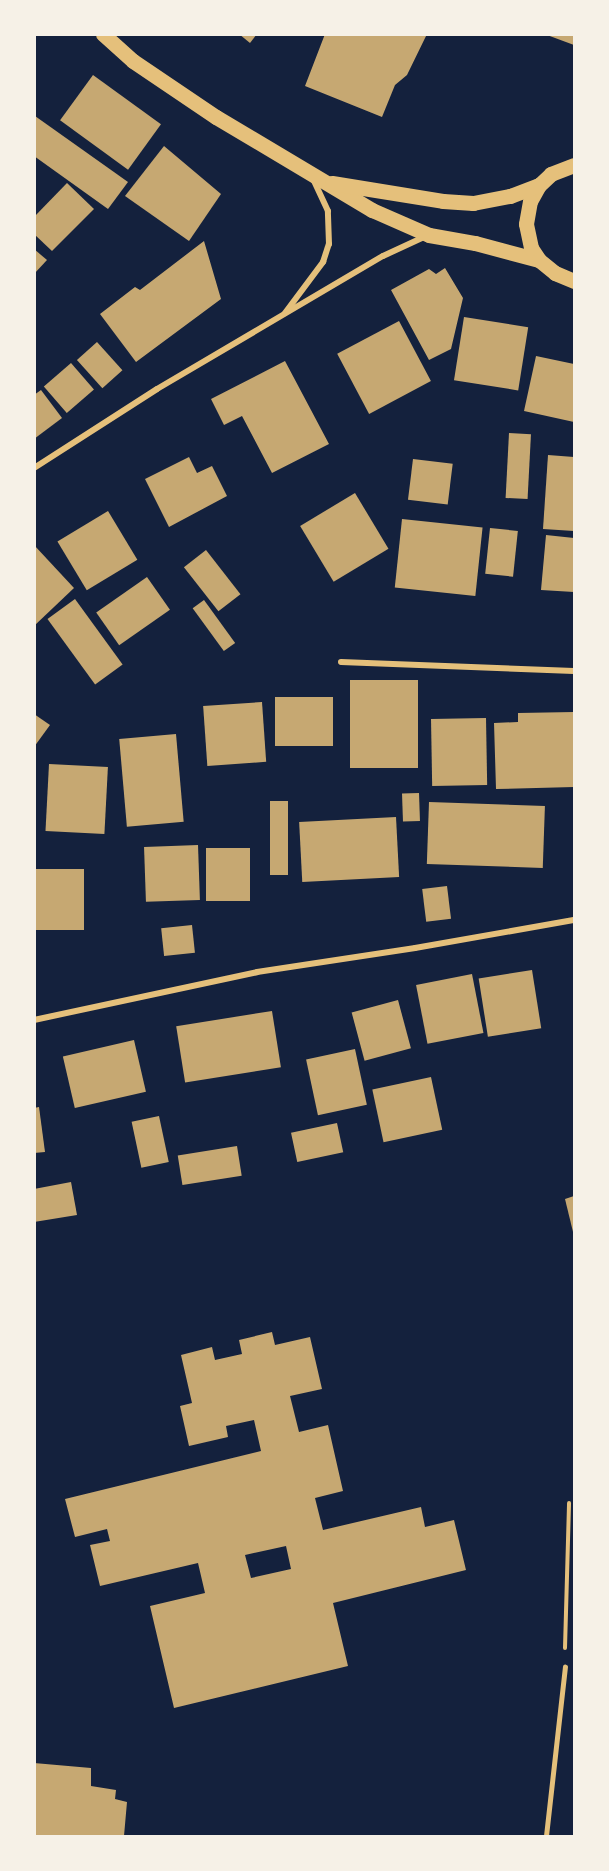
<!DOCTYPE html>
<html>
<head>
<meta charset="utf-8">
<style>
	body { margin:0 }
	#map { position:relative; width:609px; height:1871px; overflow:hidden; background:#14213d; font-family:Raleway,sans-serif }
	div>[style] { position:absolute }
	.building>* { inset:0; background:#c6a872; transform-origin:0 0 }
	.path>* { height:4px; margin:-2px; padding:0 2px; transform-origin:2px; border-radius:2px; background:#e5c07b }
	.service>* { height:4.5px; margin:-2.25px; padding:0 2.25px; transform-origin:2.25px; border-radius:2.25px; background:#e5c07b }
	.minor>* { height:6px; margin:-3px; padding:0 3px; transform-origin:3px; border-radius:3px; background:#e5c07b }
	.primary>* { height:15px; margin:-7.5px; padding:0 7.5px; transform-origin:7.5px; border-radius:7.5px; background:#e5c07b }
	span { translate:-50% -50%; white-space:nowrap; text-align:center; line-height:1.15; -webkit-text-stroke:4.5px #f6f1e7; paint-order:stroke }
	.frame { position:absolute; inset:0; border:36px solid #f6f1e7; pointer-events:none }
</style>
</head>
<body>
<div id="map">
	<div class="building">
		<i style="clip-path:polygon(239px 34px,257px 34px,250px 43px)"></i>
		<i style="clip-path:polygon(325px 34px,427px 34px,407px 75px,395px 85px,382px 117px,305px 86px)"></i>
		<i style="clip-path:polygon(547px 34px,574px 34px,574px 45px,547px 35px)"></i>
		<i style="left:93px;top:75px;width:84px;height:56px;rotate:36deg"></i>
		<i style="clip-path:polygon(35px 116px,128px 182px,108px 209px,34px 156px)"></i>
		<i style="clip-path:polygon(164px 146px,221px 194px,189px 241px,125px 196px)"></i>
		<i style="clip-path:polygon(67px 183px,94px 209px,52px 251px,34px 234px,34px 217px)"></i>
		<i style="clip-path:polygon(204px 241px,221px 299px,136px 362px,100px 314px,135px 287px,140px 290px)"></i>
		<i style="clip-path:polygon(34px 249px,47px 260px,34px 274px)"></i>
		<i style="clip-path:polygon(445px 268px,463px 298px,451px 349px,429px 360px,391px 290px,429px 269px,436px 274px)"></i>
		<i style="left:464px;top:317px;width:65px;height:64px;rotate:9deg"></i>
		<i style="left:399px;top:321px;width:68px;height:70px;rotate:62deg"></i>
		<i style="left:97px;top:342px;width:38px;height:27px;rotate:48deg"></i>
		<i style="clip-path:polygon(536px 356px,574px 364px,574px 422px,524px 411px)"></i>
		<i style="clip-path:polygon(285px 361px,329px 444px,272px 473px,242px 416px,224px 425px,211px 399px)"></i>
		<i style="left:71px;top:363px;width:35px;height:36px;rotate:49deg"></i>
		<i style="clip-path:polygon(41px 390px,62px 418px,34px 439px,34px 395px)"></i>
		<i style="left:509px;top:433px;width:22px;height:65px;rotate:3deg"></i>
		<i style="clip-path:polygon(548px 455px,574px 457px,574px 531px,543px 529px)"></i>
		<i style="clip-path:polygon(189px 457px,197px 473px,212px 466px,227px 496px,169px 527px,145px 479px)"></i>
		<i style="left:413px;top:459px;width:40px;height:41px;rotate:7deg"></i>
		<i style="left:355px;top:493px;width:65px;height:64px;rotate:59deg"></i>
		<i style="left:108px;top:511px;width:57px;height:59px;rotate:59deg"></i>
		<i style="left:402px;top:519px;width:81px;height:69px;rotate:6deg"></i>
		<i style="left:490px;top:528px;width:28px;height:46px;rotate:6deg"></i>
		<i style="clip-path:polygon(546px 535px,574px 538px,574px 592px,541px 590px)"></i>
		<i style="clip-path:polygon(34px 545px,74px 588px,34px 626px)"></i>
		<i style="left:206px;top:550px;width:56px;height:28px;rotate:52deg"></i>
		<i style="left:147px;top:577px;width:40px;height:62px;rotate:55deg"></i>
		<i style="left:75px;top:599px;width:81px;height:34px;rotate:54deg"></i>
		<i style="left:204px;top:600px;width:53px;height:14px;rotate:54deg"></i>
		<i style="left:418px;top:680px;width:88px;height:68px;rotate:90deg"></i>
		<i style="left:275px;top:697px;width:58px;height:49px"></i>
		<i style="left:262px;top:702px;width:60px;height:59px;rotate:86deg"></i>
		<i style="clip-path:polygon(574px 712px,574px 787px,496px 789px,494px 723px,518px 722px,518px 713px)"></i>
		<i style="clip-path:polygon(34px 714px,50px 725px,34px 747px)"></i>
		<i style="left:486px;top:718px;width:67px;height:55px;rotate:89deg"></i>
		<i style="left:176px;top:734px;width:88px;height:57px;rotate:85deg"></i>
		<i style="left:49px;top:764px;width:59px;height:67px;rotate:3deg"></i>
		<i style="left:419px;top:793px;width:28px;height:17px;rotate:88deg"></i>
		<i style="left:270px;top:801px;width:18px;height:74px"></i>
		<i style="left:429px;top:802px;width:116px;height:62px;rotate:2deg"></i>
		<i style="left:396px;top:817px;width:60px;height:97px;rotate:87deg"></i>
		<i style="left:198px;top:845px;width:55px;height:54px;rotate:88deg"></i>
		<i style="left:206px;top:848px;width:44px;height:53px"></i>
		<i style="left:34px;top:869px;width:50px;height:61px"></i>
		<i style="left:447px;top:886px;width:33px;height:25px;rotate:83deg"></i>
		<i style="left:192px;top:925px;width:28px;height:31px;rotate:84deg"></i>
		<i style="left:532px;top:970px;width:59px;height:54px;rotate:81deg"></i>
		<i style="left:472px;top:974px;width:60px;height:57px;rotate:79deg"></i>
		<i style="left:398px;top:1000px;width:50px;height:48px;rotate:75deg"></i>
		<i style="left:272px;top:1011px;width:57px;height:97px;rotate:81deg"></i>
		<i style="left:134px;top:1040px;width:53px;height:73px;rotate:77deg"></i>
		<i style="left:355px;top:1049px;width:57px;height:50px;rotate:78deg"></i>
		<i style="left:431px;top:1077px;width:54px;height:60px;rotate:78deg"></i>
		<i style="clip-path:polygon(39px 1107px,45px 1152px,34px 1153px,34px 1108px)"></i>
		<i style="left:159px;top:1116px;width:47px;height:28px;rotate:78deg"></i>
		<i style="left:337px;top:1123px;width:30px;height:47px;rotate:78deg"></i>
		<i style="left:237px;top:1146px;width:30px;height:60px;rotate:81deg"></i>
		<i style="clip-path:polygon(71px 1182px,77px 1215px,34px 1222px,34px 1189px)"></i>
		<i style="clip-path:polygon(574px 1196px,574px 1236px,565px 1199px)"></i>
		<i style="clip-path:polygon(evenodd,272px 1332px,275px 1345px,310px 1337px,322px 1389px,290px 1396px,299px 1432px,328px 1425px,343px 1491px,315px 1498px,323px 1530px,421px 1507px,425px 1527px,454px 1520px,466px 1570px,333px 1603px,348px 1666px,174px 1708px,150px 1606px,205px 1593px,198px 1563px,100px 1586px,90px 1545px,110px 1541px,107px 1529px,75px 1537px,65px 1499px,261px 1451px,254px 1420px,226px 1426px,228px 1437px,189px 1446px,180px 1406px,192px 1403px,181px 1355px,212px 1347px,215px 1360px,242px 1354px,239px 1340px,272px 1332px,286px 1546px,291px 1569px,251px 1578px,245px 1555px,286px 1546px)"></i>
		<i style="clip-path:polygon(34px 1763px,91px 1768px,91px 1786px,116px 1790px,115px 1799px,127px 1802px,124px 1836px,34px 1836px)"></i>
	</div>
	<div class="path">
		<i style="left:565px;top:1648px;width:145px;rotate:-88.4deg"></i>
	</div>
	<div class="service">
		<i style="left:546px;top:1836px;width:170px;rotate:-83.6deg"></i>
	</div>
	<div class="minor">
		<i style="left:285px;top:313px;width:64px;rotate:-53.3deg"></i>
		<i style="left:323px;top:262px;width:19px;rotate:-72deg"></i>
		<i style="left:329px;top:244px;width:33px;rotate:-92deg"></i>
		<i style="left:328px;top:211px;width:35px;rotate:-115deg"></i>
		<i style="left:34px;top:468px;width:146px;rotate:-32.7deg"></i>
		<i style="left:157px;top:389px;width:262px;rotate:-30.5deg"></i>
		<i style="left:383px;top:256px;width:47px;rotate:-24.9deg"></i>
		<i style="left:341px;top:662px;width:233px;rotate:2.2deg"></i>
		<i style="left:34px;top:1020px;width:228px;rotate:-12.1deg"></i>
		<i style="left:257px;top:972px;width:160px;rotate:-8.6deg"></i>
		<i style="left:415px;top:948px;width:161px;rotate:-10deg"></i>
	</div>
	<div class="primary">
		<i style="left:103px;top:34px;width:40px;rotate:42deg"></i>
		<i style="left:133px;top:61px;width:100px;rotate:34deg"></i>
		<i style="left:216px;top:117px;width:182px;rotate:30.8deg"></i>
		<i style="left:372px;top:210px;width:62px;rotate:23.7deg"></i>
		<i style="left:429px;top:235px;width:47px;rotate:9.9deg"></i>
		<i style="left:475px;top:243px;width:66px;rotate:14.9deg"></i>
		<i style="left:574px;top:165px;width:25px;rotate:159deg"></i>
		<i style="left:551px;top:174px;width:16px;rotate:137deg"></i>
		<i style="left:539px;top:185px;width:18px;rotate:119deg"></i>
		<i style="left:530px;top:201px;width:23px;rotate:100deg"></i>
		<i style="left:526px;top:224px;width:25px;rotate:78deg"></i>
		<i style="left:531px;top:248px;width:14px;rotate:56deg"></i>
		<i style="left:539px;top:260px;width:21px;rotate:39deg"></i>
		<i style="left:555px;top:273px;width:21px;rotate:23deg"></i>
		<i style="left:332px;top:183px;width:112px;rotate:9.2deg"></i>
		<i style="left:443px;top:201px;width:30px;rotate:4deg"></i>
		<i style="left:473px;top:203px;width:38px;rotate:-11deg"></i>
		<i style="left:510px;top:196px;width:31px;rotate:-21deg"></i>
	</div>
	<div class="frame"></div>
</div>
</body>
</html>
